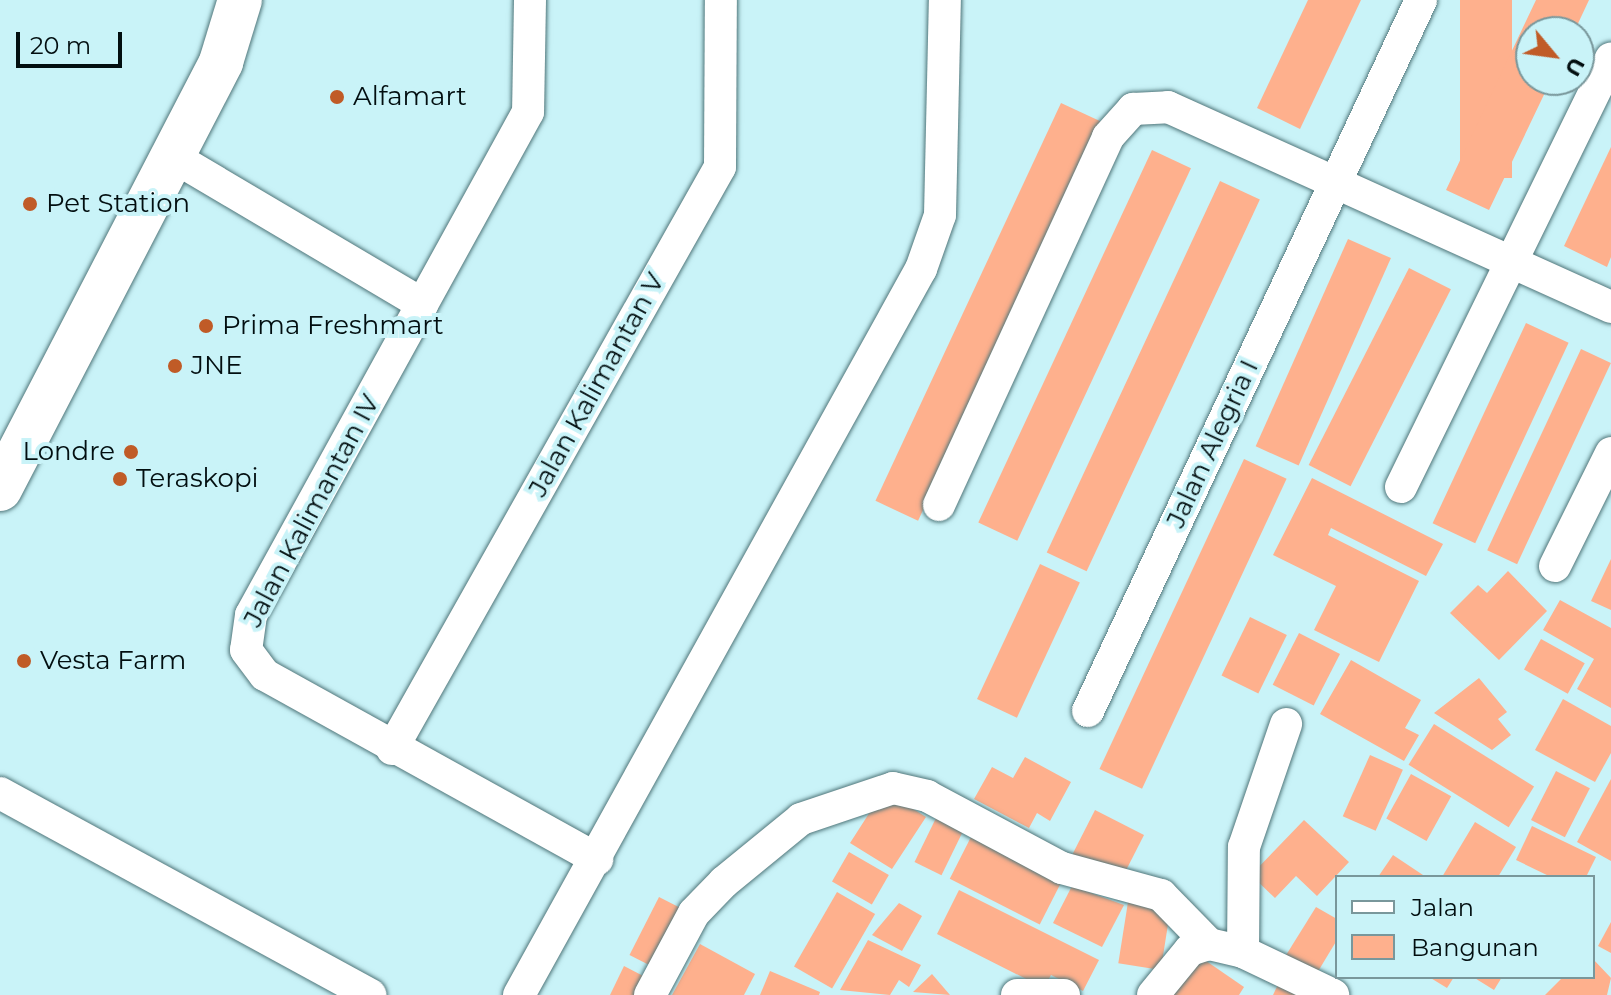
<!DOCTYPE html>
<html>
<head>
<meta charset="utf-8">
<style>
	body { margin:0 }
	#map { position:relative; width:1611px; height:995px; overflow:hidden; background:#c9f3f8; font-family:Montserrat,sans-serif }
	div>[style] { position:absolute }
	.building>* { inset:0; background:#feb08d; transform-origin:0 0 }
	.roads { filter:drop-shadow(0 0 2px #50767a) drop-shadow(0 0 2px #50767a) }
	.street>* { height:32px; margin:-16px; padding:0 16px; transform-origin:16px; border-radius:16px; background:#fff }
	.secondary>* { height:44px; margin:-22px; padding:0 22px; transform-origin:22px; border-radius:22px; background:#fff }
	.dots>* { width:22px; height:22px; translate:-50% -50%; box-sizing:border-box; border:4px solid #c9f3f8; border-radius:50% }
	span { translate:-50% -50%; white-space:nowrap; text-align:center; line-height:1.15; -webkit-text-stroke:8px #c9f3f8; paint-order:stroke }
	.poi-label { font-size:26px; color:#020e10 }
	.left { translate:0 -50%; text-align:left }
	.right { translate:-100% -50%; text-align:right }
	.street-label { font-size:26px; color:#020e10 }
	.legend { position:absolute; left:1335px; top:875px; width:260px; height:104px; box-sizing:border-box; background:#c9f3f8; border:2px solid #79979b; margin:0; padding:10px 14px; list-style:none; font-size:24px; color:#020e10 }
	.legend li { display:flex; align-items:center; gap:16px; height:40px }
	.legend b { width:40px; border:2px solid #79979b }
	.north { position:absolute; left:1515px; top:16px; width:80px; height:80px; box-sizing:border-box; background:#c9f3f8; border:2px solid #79979b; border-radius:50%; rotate:119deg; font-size:22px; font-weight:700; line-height:32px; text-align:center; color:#020e10 }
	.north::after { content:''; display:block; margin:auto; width:28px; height:36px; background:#c05b27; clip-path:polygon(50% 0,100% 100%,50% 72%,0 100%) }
	.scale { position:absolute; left:16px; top:32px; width:106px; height:36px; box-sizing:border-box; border:4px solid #020e10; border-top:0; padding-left:10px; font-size:24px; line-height:28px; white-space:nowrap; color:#020e10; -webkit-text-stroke:6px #c9f3f8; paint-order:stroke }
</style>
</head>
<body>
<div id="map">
	<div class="building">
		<i style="clip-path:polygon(1308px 0,1361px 0,1300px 129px,1257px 108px)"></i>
		<i style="left:1460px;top:0;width:52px;height:178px"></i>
		<i style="clip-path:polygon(1536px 0,1589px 0,1574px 32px,1531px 32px,1531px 80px,1551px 80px,1489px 210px,1446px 190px)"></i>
		<i style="left:1061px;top:103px;width:47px;height:439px;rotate:25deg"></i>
		<i style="clip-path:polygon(1611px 147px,1611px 257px,1607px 267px,1564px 246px)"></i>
		<i style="left:1152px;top:150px;width:43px;height:411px;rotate:25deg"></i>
		<i style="left:1220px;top:181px;width:44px;height:410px;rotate:25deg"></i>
		<i style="left:1348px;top:239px;width:47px;height:227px;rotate:24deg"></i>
		<i style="left:1409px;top:268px;width:47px;height:221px;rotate:27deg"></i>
		<i style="left:1526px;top:323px;width:47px;height:221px;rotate:25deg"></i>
		<i style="left:1581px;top:349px;width:33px;height:222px;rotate:25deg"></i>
		<i style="left:1244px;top:459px;width:47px;height:342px;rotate:25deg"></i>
		<i style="clip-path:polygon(1312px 478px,1443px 544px,1426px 576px,1331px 528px,1328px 535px,1419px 581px,1379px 662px,1314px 630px,1336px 586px,1273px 555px)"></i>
		<i style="clip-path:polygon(1611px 559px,1611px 610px,1591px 601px)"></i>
		<i style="left:1040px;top:564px;width:44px;height:149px;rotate:25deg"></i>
		<i style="clip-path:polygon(1508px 571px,1547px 611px,1499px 660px,1450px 613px,1478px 585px,1487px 593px)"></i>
		<i style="clip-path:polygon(1560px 600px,1611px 628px,1611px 708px,1577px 689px,1594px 659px,1543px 630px)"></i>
		<i style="left:1250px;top:617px;width:41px;height:65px;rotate:26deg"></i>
		<i style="left:1299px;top:633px;width:46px;height:58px;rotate:27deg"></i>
		<i style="left:1541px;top:639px;width:50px;height:35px;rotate:29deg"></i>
		<i style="clip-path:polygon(1351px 660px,1421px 700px,1405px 728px,1419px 735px,1404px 761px,1320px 714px)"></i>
		<i style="clip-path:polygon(1479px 678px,1507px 712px,1498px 719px,1511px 735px,1492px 750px,1434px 713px)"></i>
		<i style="clip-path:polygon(1563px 699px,1611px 726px,1611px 753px,1595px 782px,1535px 750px)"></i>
		<i style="left:1434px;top:724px;width:118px;height:48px;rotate:32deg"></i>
		<i style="left:1370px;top:755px;width:36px;height:67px;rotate:24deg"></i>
		<i style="clip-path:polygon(1025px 757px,1071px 782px,1050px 821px,1037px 813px,1029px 828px,974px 799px,992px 767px,1013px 778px)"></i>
		<i style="left:1556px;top:771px;width:38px;height:55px;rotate:27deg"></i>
		<i style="left:1411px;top:774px;width:46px;height:51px;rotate:29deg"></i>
		<i style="clip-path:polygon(1611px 779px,1611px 861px,1577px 842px)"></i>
		<i style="clip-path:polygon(893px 796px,926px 817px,892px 869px,850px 843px,877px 801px,886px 807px)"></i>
		<i style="left:1095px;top:810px;width:55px;height:51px;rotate:27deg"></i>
		<i style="left:936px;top:818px;width:30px;height:49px;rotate:26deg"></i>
		<i style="clip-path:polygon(1304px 820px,1349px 862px,1317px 896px,1296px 876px,1275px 898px,1251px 875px)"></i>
		<i style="clip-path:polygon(1475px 822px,1516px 847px,1498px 877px,1442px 877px)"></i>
		<i style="clip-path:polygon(1532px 826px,1596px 857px,1586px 877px,1551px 877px,1516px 860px)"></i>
		<i style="left:972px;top:835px;width:101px;height:49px;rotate:27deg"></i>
		<i style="left:849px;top:852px;width:46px;height:34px;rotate:30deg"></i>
		<i style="clip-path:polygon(1393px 855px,1426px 877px,1378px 877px)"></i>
		<i style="clip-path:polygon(1072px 886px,1124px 905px,1102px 947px,1053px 923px)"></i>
		<i style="clip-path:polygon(959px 890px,1099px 960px,1083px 991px,1051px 975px,1044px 988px,937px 934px)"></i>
		<i style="left:837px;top:892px;width:44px;height:86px;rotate:30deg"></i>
		<i style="left:659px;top:897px;width:27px;height:65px;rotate:27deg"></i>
		<i style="left:1128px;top:902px;width:43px;height:62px;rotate:9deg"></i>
		<i style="clip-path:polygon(899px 903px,922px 916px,902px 951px,872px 935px)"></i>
		<i style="clip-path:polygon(1316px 907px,1337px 919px,1337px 940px,1314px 978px,1283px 960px)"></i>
		<i style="clip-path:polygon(1611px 922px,1611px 953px,1598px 946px)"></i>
		<i style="clip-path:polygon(868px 940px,921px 965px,909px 987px,899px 980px,890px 995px,840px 990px)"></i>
		<i style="clip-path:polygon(700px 944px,755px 974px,744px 995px,672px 995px)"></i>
		<i style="clip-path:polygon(1196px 954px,1244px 987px,1239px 995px,1168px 995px)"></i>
		<i style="clip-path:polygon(1593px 959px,1611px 978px,1607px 995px,1545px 995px,1563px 977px,1593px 977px)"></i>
		<i style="clip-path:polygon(624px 966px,649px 979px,642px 995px,610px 995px)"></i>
		<i style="clip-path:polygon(770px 971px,820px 992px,819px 995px,760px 995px)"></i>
		<i style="clip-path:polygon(932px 974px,950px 995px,913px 992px)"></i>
		<i style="clip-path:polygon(1282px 976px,1313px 995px,1273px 995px)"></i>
		<i style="clip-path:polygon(1429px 977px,1454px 977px,1447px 988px)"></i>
		<i style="clip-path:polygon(1473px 977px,1502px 977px,1494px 990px)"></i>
	</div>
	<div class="roads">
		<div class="street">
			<i style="left:530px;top:0;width:112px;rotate:91deg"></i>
			<i style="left:528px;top:112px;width:574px;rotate:118.84deg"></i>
			<i style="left:251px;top:615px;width:35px;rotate:98deg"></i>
			<i style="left:246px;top:650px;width:31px;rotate:53deg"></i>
			<i style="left:265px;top:675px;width:380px;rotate:29deg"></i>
			<i style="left:172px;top:156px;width:291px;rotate:30.6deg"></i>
			<i style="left:1401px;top:487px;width:477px;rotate:-63.9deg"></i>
			<i style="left:939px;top:505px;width:405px;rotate:-65.3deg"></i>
			<i style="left:1108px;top:137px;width:38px;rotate:-48deg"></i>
			<i style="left:1133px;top:109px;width:35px;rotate:-3deg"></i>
			<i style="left:1168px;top:107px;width:486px;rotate:24.3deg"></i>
			<i style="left:1555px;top:566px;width:126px;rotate:-63.6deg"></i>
			<i style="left:1088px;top:711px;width:785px;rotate:-64.9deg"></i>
			<i style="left:392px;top:749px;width:668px;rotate:-60.6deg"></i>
			<i style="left:720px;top:167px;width:167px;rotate:-89.7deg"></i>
			<i style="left:0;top:793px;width:422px;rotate:28.6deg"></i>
			<i style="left:1243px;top:952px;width:105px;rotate:-89.5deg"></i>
			<i style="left:1244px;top:847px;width:130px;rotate:-71.1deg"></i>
			<i style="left:519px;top:995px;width:830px;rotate:-61.03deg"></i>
			<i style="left:921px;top:269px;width:57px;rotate:-70.6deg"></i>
			<i style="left:940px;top:215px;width:215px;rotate:-88.7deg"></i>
			<i style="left:650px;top:995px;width:93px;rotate:-61.8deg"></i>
			<i style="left:694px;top:913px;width:43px;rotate:-45.9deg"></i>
			<i style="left:724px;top:882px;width:99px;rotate:-39.3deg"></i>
			<i style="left:801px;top:819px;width:97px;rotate:-18.6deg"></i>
			<i style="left:893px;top:788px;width:35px;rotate:13deg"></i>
			<i style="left:927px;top:796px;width:153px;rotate:28.1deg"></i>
			<i style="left:1062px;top:868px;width:103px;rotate:15.3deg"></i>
			<i style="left:1161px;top:895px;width:69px;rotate:45.6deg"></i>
			<i style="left:1017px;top:995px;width:47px"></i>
			<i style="left:1153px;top:995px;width:58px;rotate:-50.6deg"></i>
			<i style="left:1190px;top:950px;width:20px;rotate:-18deg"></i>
			<i style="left:1209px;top:944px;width:35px;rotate:13deg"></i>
			<i style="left:1243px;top:952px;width:100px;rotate:25.5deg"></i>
		</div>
		<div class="secondary">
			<i style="left:0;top:489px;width:481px;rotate:-62.6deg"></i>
			<i style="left:221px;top:62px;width:65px;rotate:-73deg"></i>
		</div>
	</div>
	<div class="dots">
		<i style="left:337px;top:97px;background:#c05b27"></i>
		<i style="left:30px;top:204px;background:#c05b27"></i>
		<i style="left:206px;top:326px;background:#c05b27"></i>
		<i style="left:175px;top:366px;background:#c05b27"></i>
		<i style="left:131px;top:452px;background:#c05b27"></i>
		<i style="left:120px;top:479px;background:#c05b27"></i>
		<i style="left:24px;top:661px;background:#c05b27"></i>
	</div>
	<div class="poi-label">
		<span class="left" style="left:353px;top:97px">Alfamart</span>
		<span class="left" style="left:46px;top:204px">Pet Station</span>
		<span class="left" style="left:222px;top:326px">Prima Freshmart</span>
		<span class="left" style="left:191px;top:366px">JNE</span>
		<span class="right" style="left:115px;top:452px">Londre</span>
		<span class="left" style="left:136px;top:479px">Teraskopi</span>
		<span class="left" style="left:40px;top:661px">Vesta Farm</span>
	</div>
	<div class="street-label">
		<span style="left:597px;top:385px;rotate:-61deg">Jalan Kalimantan V</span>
		<span style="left:1213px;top:444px;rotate:-65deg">Jalan Alegria I</span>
		<span style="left:312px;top:511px;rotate:-62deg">Jalan Kalimantan IV</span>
	</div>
	<ul class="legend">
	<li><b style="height:10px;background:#fff"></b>Jalan</li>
	<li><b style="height:22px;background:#feb08d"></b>Bangunan</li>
	</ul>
	<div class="north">U</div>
	<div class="scale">20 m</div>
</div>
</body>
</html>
